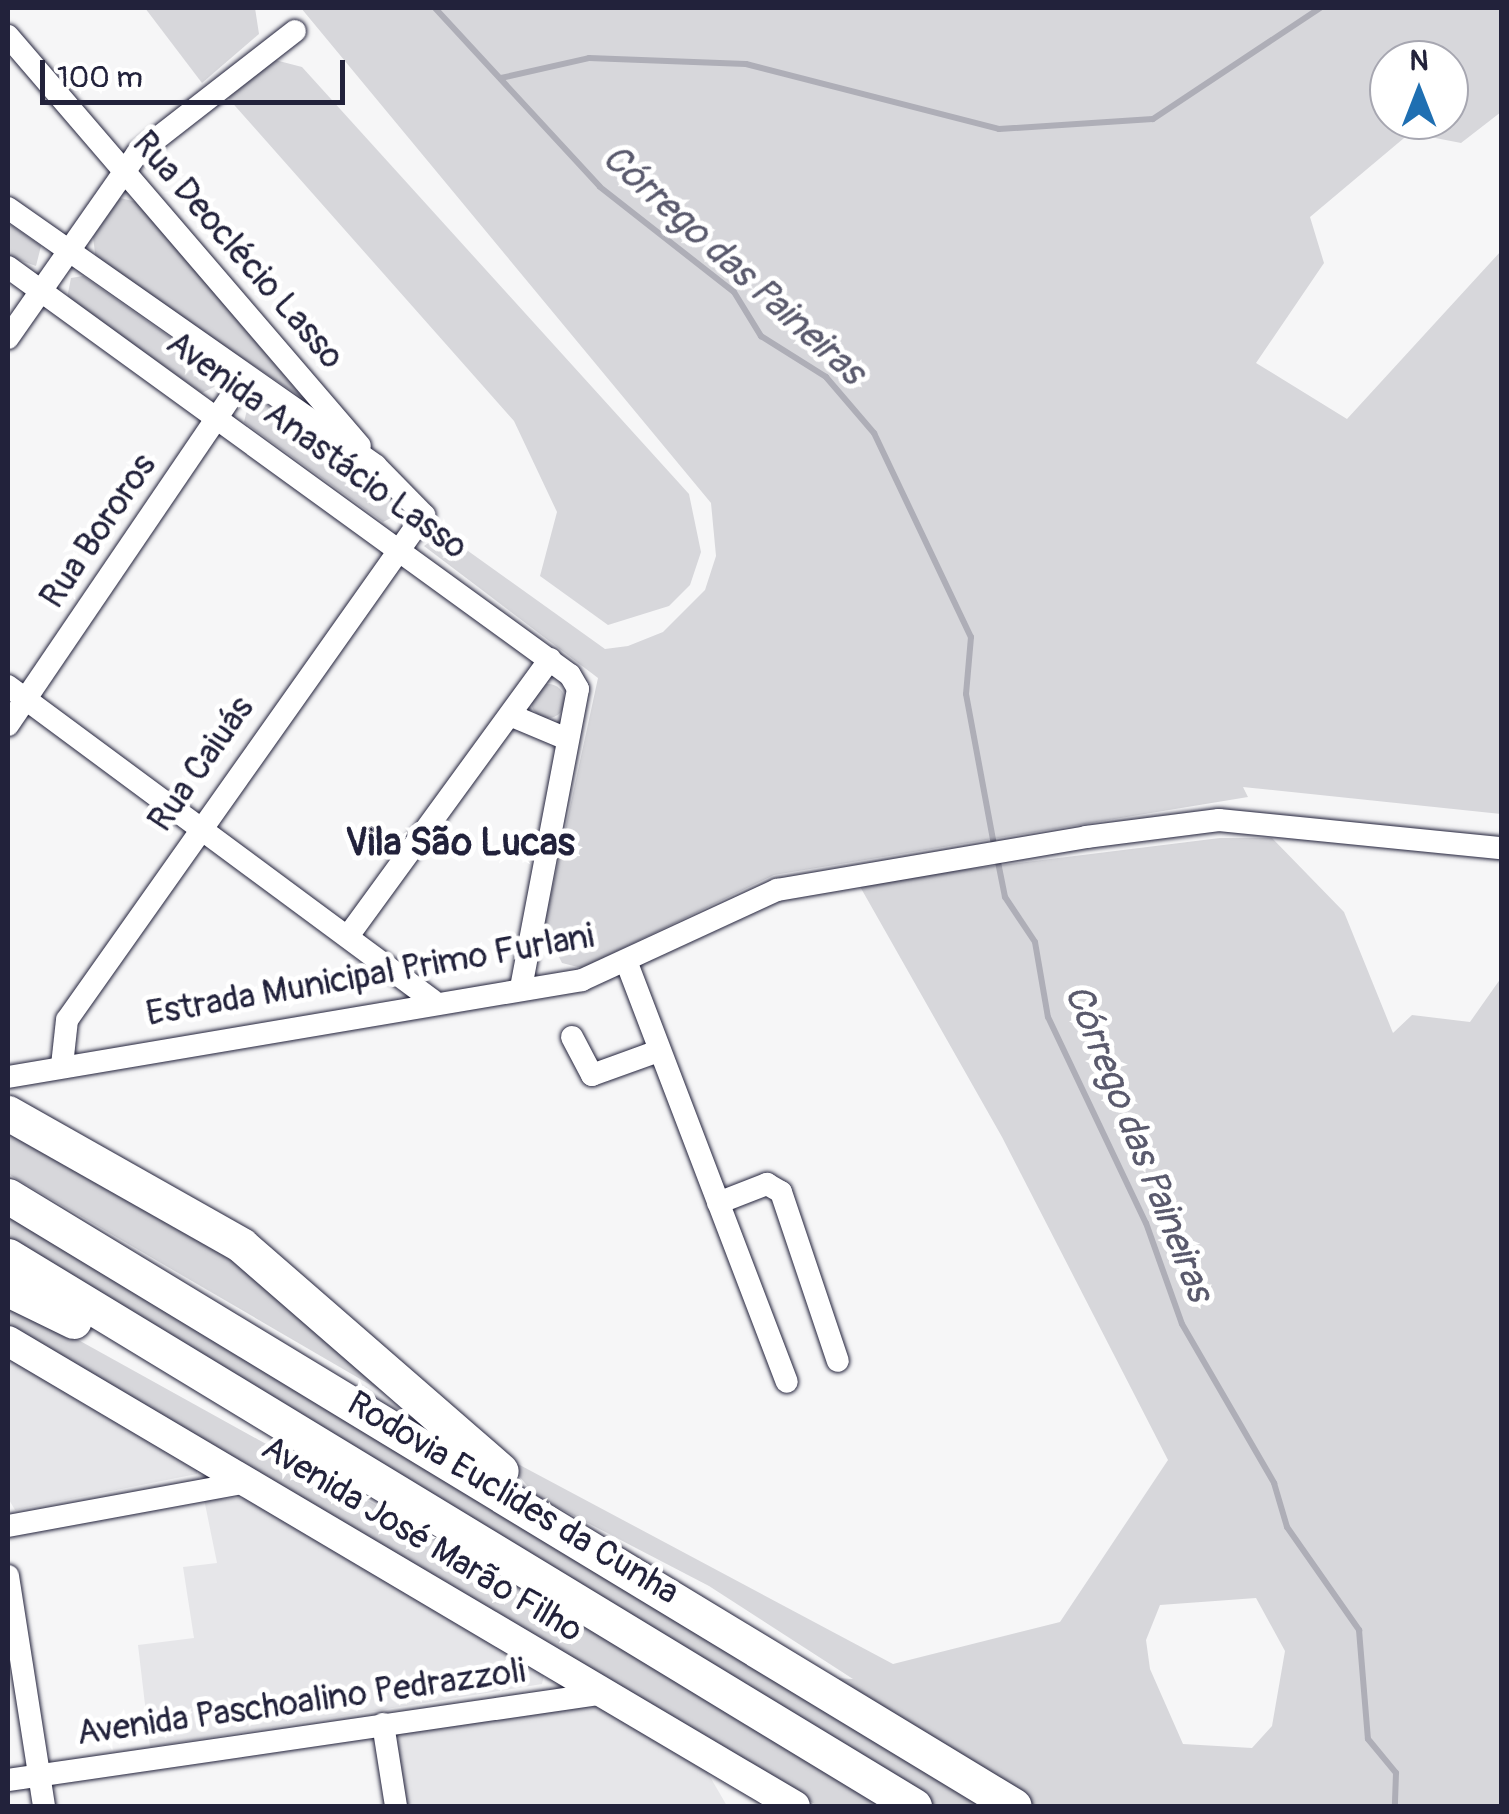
<!DOCTYPE html>
<html>
<head>
<meta charset="utf-8">
<style>
	body { margin:0 }
	#map { position:relative; width:1509px; height:1814px; overflow:hidden; background:#f6f6f7; font-family:Pangolin,sans-serif }
	div>[style] { position:absolute }
	.built>* { inset:0; background:#e6e6e9 }
	.green>* { inset:0; background:#d7d7db }
	.round { border-radius:50% }
	.stream>* { height:6px; margin:-3px; padding:0 3px; transform-origin:3px; border-radius:3px; background:#aeaeb7 }
	.roads { filter:drop-shadow(0 0 2px #22223b) drop-shadow(0 0 2px #22223b) }
	.minor>* { height:22px; margin:-11px; padding:0 11px; transform-origin:11px; border-radius:11px; background:#fff }
	.major>* { height:30px; margin:-15px; padding:0 15px; transform-origin:15px; border-radius:15px; background:#fff }
	.highway>* { height:35px; margin:-17.5px; padding:0 17.5px; transform-origin:17.5px; border-radius:17.5px; background:#fff }
	span { translate:-50% -50%; white-space:nowrap; text-align:center; line-height:1.15; -webkit-text-stroke:10px #fff; paint-order:stroke }
	.street-label { font-size:35px; color:#22223b }
	.water-label { font-size:38px; color:#5a5a6d; font-style:italic }
	.neighbourhood-label { font-size:38px; color:#22223b; font-weight:700 }
	.frame { position:absolute; inset:0; border:10px solid #22223b; pointer-events:none }
	.north { position:absolute; left:1369px; top:40px; width:100px; height:100px; box-sizing:border-box; background:#fff; border:2px solid #a7a7b1; border-radius:50%; rotate:0deg; font-size:28px; font-weight:700; line-height:40px; text-align:center; color:#22223b }
	.north::after { content:''; display:block; margin:auto; width:35px; height:45px; background:#1f6fb2; clip-path:polygon(50% 0,100% 100%,50% 72%,0 100%) }
	.scale { position:absolute; left:40px; top:60px; width:305px; height:45px; box-sizing:border-box; border:5px solid #22223b; border-top:0; padding-left:12px; font-size:30px; line-height:35px; white-space:nowrap; color:#22223b; -webkit-text-stroke:8px #fff; paint-order:stroke }
</style>
</head>
<body>
<div id="map">
	<div class="built">
		<i style="clip-path:polygon(8px 1357px,197px 1466px,197px 1474px,15px 1510px,8px 1498px)"></i>
		<i style="clip-path:polygon(250px 1498px,544px 1675px,542px 1684px,150px 1747px,138px 1645px,194px 1638px,183px 1567px,217px 1563px,204px 1499px)"></i>
		<i style="clip-path:polygon(575px 1705px,601px 1708px,705px 1768px,727px 1806px,405px 1806px,395px 1744px,405px 1729px)"></i>
	</div>
	<div class="green">
		<i style="clip-path:polygon(145px 8px,255px 8px,259px 34px,202px 83px)"></i>
		<i style="clip-path:polygon(evenodd,301px 8px,1501px 8px,1501px 112px,1461px 143px,1410px 133px,1310px 217px,1324px 263px,1256px 363px,1347px 419px,1501px 251px,1501px 814px,1243px 787px,1248px 797px,774px 875px,582px 968px,562px 963px,544px 927px,598px 678px,424px 546px,443px 533px,605px 649px,628px 646px,663px 632px,705px 590px,716px 556px,711px 503px,301px 8px,1389px 60px,1449px 60px,1449px 120px,1389px 120px,1389px 60px)"></i>
		<i style="clip-path:polygon(275px 60px,302px 67px,689px 494px,701px 552px,690px 585px,669px 606px,608px 625px,540px 576px,557px 512px,514px 421px,228px 98px)"></i>
		<i style="clip-path:polygon(120px 198px,137px 202px,304px 399px,96px 261px,93px 237px)"></i>
		<i style="clip-path:polygon(8px 223px,41px 246px,36px 266px,8px 256px)"></i>
		<i style="clip-path:polygon(83px 276px,221px 373px,222px 383px,202px 393px,67px 298px,71px 278px)"></i>
		<i style="clip-path:polygon(259px 400px,400px 501px,403px 512px,383px 522px,244px 422px,249px 402px)"></i>
		<i class="round" style="left:531px;top:684px;width:34px;height:34px"></i>
		<i style="clip-path:polygon(evenodd,1220px 838px,1272px 838px,1344px 912px,1393px 1033px,1412px 1015px,1470px 1022px,1501px 978px,1501px 1806px,818px 1806px,8px 1326px,8px 1301px,553px 1603px,8px 1240px,8px 1212px,784px 1675px,853px 1679px,709px 1586px,536px 1496px,501px 1455px,893px 1664px,1060px 1622px,1168px 1460px,1002px 1137px,858px 883px,1220px 838px,1256px 1598px,1285px 1651px,1272px 1726px,1252px 1748px,1183px 1744px,1150px 1669px,1146px 1640px,1160px 1605px,1256px 1598px)"></i>
		<i style="clip-path:polygon(8px 1123px,238px 1251px,386px 1394px,8px 1174px)"></i>
	</div>
	<div class="stream">
		<i style="left:435px;top:8px;width:243px;rotate:47.3deg"></i>
		<i style="left:600px;top:187px;width:170px;rotate:38.1deg"></i>
		<i style="left:734px;top:292px;width:52px;rotate:58.5deg"></i>
		<i style="left:761px;top:336px;width:77px;rotate:32.2deg"></i>
		<i style="left:826px;top:377px;width:74px;rotate:49.4deg"></i>
		<i style="left:874px;top:433px;width:226px;rotate:64.6deg"></i>
		<i style="left:971px;top:637px;width:57px;rotate:95deg"></i>
		<i style="left:966px;top:694px;width:154px;rotate:79.5deg"></i>
		<i style="left:501px;top:78px;width:90px;rotate:-12.8deg"></i>
		<i style="left:589px;top:58px;width:157px;rotate:2.2deg"></i>
		<i style="left:746px;top:64px;width:261px;rotate:14.4deg"></i>
		<i style="left:999px;top:129px;width:154px;rotate:-3.7deg"></i>
		<i style="left:1153px;top:119px;width:201px;rotate:-33.6deg"></i>
		<i style="left:997px;top:857px;width:41px;rotate:78.7deg"></i>
		<i style="left:1005px;top:897px;width:54px;rotate:56.3deg"></i>
		<i style="left:1035px;top:942px;width:76px;rotate:80.2deg"></i>
		<i style="left:1048px;top:1017px;width:228px;rotate:64.6deg"></i>
		<i style="left:1146px;top:1223px;width:107px;rotate:70.4deg"></i>
		<i style="left:1182px;top:1324px;width:184px;rotate:59.9deg"></i>
		<i style="left:1274px;top:1483px;width:46px;rotate:73.5deg"></i>
		<i style="left:1287px;top:1527px;width:126px;rotate:55deg"></i>
		<i style="left:1359px;top:1630px;width:109px;rotate:85.3deg"></i>
		<i style="left:1368px;top:1739px;width:44px;rotate:50.5deg"></i>
		<i style="left:1396px;top:1773px;width:33px;rotate:92deg"></i>
	</div>
	<div class="roads">
		<div class="minor">
			<i style="left:8px;top:36px;width:540px;rotate:49.35deg"></i>
			<i style="left:8px;top:208px;width:449px;rotate:35deg"></i>
			<i style="left:376px;top:466px;width:69px;rotate:45.6deg"></i>
			<i style="left:424px;top:515px;width:618px;rotate:125.26deg"></i>
			<i style="left:67px;top:1020px;width:45px;rotate:96.3deg"></i>
			<i style="left:8px;top:267px;width:694px;rotate:35.98deg"></i>
			<i style="left:570px;top:675px;width:16px;rotate:60deg"></i>
			<i style="left:578px;top:689px;width:305px;rotate:100.8deg"></i>
			<i style="left:8px;top:338px;width:225px;rotate:-55deg"></i>
			<i style="left:137px;top:154px;width:200px;rotate:-37.9deg"></i>
			<i style="left:8px;top:686px;width:528px;rotate:36.52deg"></i>
			<i style="left:510px;top:715px;width:62px;rotate:22.8deg"></i>
			<i style="left:8px;top:725px;width:422px;rotate:-55.8deg"></i>
			<i style="left:351px;top:932px;width:338px;rotate:-53.9deg"></i>
			<i style="left:628px;top:966px;width:445px;rotate:69.1deg"></i>
			<i style="left:572px;top:1037px;width:43px;rotate:62.2deg"></i>
			<i style="left:592px;top:1075px;width:68px;rotate:-19.8deg"></i>
			<i style="left:8px;top:1077px;width:582px;rotate:-9.59deg"></i>
			<i style="left:582px;top:980px;width:215px;rotate:-24.8deg"></i>
			<i style="left:777px;top:890px;width:314px;rotate:-9.7deg"></i>
			<i style="left:1086px;top:837px;width:134px;rotate:-7.3deg"></i>
			<i style="left:1219px;top:820px;width:284px;rotate:5.7deg"></i>
			<i style="left:718px;top:1203px;width:53px;rotate:-21.2deg"></i>
			<i style="left:767px;top:1184px;width:16px;rotate:30deg"></i>
			<i style="left:781px;top:1192px;width:178px;rotate:71.4deg"></i>
			<i style="left:8px;top:1526px;width:248px;rotate:-10.4deg"></i>
			<i style="left:8px;top:1576px;width:233px;rotate:81.1deg"></i>
			<i style="left:383px;top:1724px;width:83px;rotate:81deg"></i>
			<i style="left:8px;top:1780px;width:603px;rotate:-8.29deg"></i>
		</div>
		<div class="major">
			<i style="left:8px;top:1341px;width:914px;rotate:30.58deg"></i>
		</div>
		<div class="highway">
			<i style="left:8px;top:1113px;width:268px;rotate:29.5deg"></i>
			<i style="left:241px;top:1245px;width:344px;rotate:41deg"></i>
			<i style="left:8px;top:1196px;width:1176px;rotate:31.23deg"></i>
			<i style="left:8px;top:1256px;width:1060px;rotate:31.26deg"></i>
			<i style="left:8px;top:1289px;width:73px;rotate:25.9deg"></i>
		</div>
	</div>
	<div class="street-label">
		<span style="left:238px;top:250px;rotate:49deg">Rua Deoclécio Lasso</span>
		<span style="left:317px;top:445px;rotate:36deg">Avenida Anastácio Lasso</span>
		<span style="left:98px;top:531px;rotate:-56deg">Rua Bororos</span>
		<span style="left:201px;top:764px;rotate:-55deg">Rua Caiuás</span>
		<span style="left:370px;top:975px;rotate:-10deg">Estrada Municipal Primo Furlani</span>
		<span style="left:513px;top:1498px;rotate:31deg">Rodovia Euclides da Cunha</span>
		<span style="left:422px;top:1539px;rotate:31deg">Avenida José Marão Filho</span>
		<span style="left:301px;top:1702px;rotate:-8deg">Avenida Paschoalino Pedrazzoli</span>
	</div>
	<div class="water-label">
		<span style="left:733px;top:265px;rotate:42deg">Córrego das Paineiras</span>
		<span style="left:1138px;top:1143px;rotate:68deg">Córrego das Paineiras</span>
	</div>
	<div class="neighbourhood-label">
		<span style="left:460px;top:844px">Vila São Lucas</span>
	</div>
	<div class="frame"></div>
	<div class="north">N</div>
	<div class="scale">100 m</div>
</div>
</body>
</html>
